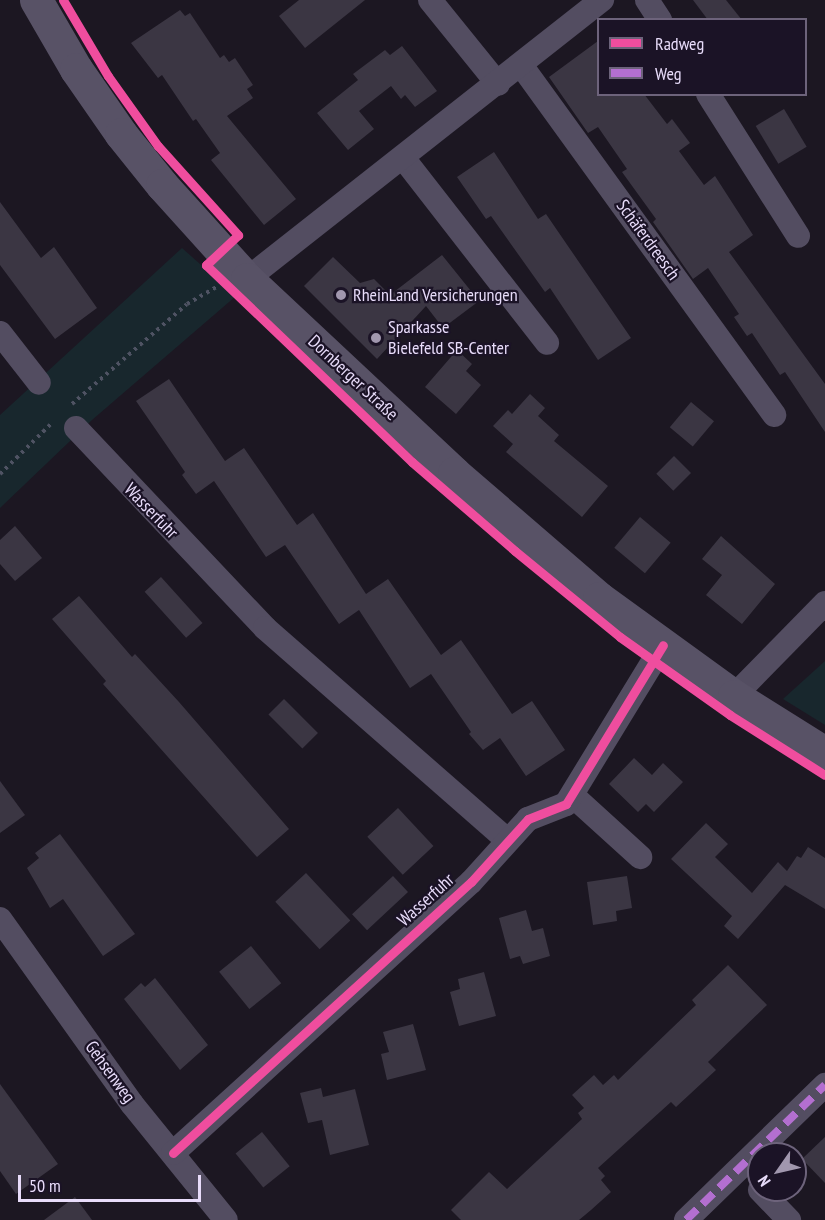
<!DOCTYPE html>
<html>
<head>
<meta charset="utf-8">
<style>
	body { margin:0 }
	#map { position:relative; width:825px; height:1220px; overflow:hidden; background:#1c1722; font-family:"PT Sans Narrow",sans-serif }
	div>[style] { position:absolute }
	.green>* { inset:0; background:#18272d }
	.building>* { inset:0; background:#3b3643; transform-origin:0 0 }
	.path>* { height:4px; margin-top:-2px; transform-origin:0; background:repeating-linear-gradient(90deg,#4f5363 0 3px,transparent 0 7.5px) }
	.minor>* { height:24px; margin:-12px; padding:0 12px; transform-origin:12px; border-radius:12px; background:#534d61 }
	.secondary>* { height:33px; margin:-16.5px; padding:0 16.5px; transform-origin:16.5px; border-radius:16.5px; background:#585266 }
	.quiet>* { height:8px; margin-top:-4px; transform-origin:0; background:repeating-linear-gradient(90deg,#b36fd0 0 15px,transparent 0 23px) }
	.cycleway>* { height:9px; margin:-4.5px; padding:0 4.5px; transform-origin:4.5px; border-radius:4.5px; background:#ef4d9e }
	.dots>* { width:16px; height:16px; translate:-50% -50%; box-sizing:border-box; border:3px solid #1b1326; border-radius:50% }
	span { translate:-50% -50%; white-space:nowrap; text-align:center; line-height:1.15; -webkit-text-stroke:4.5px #1b1326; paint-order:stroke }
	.street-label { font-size:18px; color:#e8dcfa }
	.poi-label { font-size:18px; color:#e8dcfa }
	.left { translate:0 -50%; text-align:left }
	.legend { position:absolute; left:597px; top:18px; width:210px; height:78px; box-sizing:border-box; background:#1b1326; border:2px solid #6d637b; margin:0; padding:8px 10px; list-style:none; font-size:18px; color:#e8dcfa }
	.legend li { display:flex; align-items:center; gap:12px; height:30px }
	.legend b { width:30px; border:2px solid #6d637b }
	.north { position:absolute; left:747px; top:1142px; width:60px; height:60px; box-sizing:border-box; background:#1b1326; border:2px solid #6d637b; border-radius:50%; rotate:236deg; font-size:16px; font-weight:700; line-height:24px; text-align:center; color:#e8dcfa }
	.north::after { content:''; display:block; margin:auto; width:21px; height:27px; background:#a197ae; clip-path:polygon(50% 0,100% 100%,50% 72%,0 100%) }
	.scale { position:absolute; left:18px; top:1175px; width:183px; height:27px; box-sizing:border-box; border:3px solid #e8dcfa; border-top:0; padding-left:8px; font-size:18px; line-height:21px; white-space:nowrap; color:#e8dcfa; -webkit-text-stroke:4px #1b1326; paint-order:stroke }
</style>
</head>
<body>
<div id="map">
	<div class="green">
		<i style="clip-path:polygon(182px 248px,236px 296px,92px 420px,0 508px,0 415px)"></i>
		<i style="clip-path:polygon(825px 661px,825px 725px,783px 699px)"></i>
	</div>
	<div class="building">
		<i style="clip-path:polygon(299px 0,365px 0,305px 48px,279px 16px)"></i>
		<i style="clip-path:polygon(693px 0,726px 0,742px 20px,708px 20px)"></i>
		<i style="clip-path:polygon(180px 10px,185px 16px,190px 13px,220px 58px,224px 55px,229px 62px,235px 58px,253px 85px,247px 89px,253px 98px,227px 116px,296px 199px,264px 225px,211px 160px,220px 153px,196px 119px,193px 121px,162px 75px,158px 78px,131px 43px)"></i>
		<i style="clip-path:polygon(598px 41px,598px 94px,644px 94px,667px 124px,672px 119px,690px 143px,679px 151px,704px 185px,715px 176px,753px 235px,729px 252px,825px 384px,825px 432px,785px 372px,780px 375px,752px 333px,747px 336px,734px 317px,739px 314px,708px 268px,693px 279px,653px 222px,656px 219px,622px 172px,627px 169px,598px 127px,588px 133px,549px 77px)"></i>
		<i style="clip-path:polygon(402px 46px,437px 91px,415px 107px,405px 95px,401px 99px,391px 86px,359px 111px,374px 129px,348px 150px,317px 113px,358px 80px,353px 74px,385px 50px,390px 55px)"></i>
		<i style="left:784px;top:109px;width:44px;height:33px;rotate:59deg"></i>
		<i style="clip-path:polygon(494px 152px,538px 219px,546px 214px,631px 338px,598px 360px,550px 288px,545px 292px,491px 216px,486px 219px,457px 177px)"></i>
		<i style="clip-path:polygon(0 202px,41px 258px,54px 247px,97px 308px,55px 339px,0 265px)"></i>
		<i style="clip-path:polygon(442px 255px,479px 301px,443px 328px,426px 306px,377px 359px,304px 286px,333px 257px,360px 283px,374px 279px,390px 295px)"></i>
		<i style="clip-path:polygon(457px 350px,472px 364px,466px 371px,481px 385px,456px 414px,425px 387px)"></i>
		<i style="clip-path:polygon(169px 379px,225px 461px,244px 448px,297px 525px,313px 513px,366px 594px,388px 579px,441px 655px,461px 640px,512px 714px,532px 701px,565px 750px,526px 776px,500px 738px,483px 750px,469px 734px,471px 732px,431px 674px,410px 688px,359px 610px,339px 624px,285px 545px,266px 557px,214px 481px,196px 494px,182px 475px,185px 472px,136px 401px)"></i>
		<i style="clip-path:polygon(530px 394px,545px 408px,538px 416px,559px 435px,554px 441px,608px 486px,582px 517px,506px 452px,513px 444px,493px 426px,508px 410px,512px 414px)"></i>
		<i style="left:691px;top:402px;width:30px;height:33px;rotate:40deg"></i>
		<i style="left:674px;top:456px;width:24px;height:25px;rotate:45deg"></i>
		<i style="left:640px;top:517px;width:40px;height:40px;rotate:40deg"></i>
		<i style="clip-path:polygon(15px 526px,42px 558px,15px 581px,0 564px,0 540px)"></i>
		<i style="clip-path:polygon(721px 536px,775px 584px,742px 624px,706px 595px,722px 575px,702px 559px)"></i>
		<i style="left:161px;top:577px;width:62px;height:22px;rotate:48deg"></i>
		<i style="clip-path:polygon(79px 596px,132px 657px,135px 654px,179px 702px,289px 829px,257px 857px,103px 684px,106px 681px,52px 619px)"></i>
		<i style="left:284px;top:699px;width:48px;height:22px;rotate:45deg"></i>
		<i style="clip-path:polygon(634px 758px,652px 775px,663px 763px,683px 782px,654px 812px,646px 804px,638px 812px,609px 784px)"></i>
		<i style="clip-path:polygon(0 781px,25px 815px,0 833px)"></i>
		<i style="left:398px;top:808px;width:52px;height:42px;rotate:47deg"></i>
		<i style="clip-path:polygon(706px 823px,728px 844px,715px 857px,752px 893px,778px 862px,787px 871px,797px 856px,801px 858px,808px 847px,825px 858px,825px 909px,785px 885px,738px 939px,724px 926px,732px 916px,671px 859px)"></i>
		<i style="clip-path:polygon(60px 834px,135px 934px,103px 956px,63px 899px,50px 908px,27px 868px,39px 858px,35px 853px)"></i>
		<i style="left:306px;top:873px;width:65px;height:42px;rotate:47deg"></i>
		<i style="left:393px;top:876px;width:22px;height:56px;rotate:47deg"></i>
		<i style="clip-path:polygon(627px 876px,632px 908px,616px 911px,617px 921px,593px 925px,587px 882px)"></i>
		<i style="clip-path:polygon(526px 910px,532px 931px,543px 928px,550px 956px,523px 964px,520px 956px,510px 959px,499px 918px)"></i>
		<i style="left:251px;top:946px;width:48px;height:41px;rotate:51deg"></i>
		<i style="clip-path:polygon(728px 965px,767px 1005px,708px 1062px,716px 1070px,676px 1107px,671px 1102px,598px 1168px,605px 1176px,601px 1180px,611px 1192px,591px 1210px,579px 1220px,461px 1220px,451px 1210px,489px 1172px,507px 1189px,582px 1119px,578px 1113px,584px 1108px,572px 1095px,594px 1075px,603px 1085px,614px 1075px,618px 1080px,696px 1005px,692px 1000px)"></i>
		<i style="clip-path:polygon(484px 972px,496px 1016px,459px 1026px,450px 992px,460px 989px,458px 979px)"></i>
		<i style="clip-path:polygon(155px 978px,208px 1045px,180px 1070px,124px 999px,141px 983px,145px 987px)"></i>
		<i style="clip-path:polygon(413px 1024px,426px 1070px,387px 1080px,381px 1054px,389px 1052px,383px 1032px)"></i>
		<i style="clip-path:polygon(0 1084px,58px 1164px,16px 1194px,0 1171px)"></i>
		<i style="clip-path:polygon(321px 1088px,323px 1097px,355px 1089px,369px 1145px,330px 1155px,322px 1120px,308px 1123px,300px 1093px)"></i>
		<i style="left:262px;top:1132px;width:44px;height:34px;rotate:51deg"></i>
		<i style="clip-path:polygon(825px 1137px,825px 1183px,802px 1159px)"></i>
		<i style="clip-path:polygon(75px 1197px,92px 1220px,44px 1220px)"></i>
	</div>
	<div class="path">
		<i style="left:72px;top:404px;width:152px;rotate:-41deg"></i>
		<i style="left:187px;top:304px;width:34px;rotate:-30deg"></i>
		<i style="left:0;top:474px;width:74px;rotate:-44.5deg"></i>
	</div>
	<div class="minor">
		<i style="left:430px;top:0;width:108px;rotate:51deg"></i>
		<i style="left:647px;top:0;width:24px;rotate:57deg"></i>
		<i style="left:521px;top:65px;width:432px;rotate:54.1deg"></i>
		<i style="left:708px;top:94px;width:168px;rotate:57.6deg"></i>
		<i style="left:404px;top:159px;width:233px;rotate:52.1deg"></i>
		<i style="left:247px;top:279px;width:452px;rotate:-38.2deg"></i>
		<i style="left:0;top:333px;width:63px;rotate:52deg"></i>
		<i style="left:76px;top:428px;width:275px;rotate:46.6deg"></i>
		<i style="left:265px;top:628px;width:322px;rotate:41.2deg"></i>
		<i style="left:734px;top:696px;width:130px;rotate:-45.6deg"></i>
		<i style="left:573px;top:796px;width:91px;rotate:42.3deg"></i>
		<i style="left:0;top:919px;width:227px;rotate:54.5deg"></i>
		<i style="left:132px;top:1104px;width:149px;rotate:51deg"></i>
		<i style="left:173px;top:1153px;width:403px;rotate:-42.3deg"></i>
		<i style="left:471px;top:882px;width:85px;rotate:-47.9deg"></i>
		<i style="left:528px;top:819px;width:41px;rotate:-21.5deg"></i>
		<i style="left:566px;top:804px;width:186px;rotate:-58.6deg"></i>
		<i style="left:760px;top:1190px;width:42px;rotate:46deg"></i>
		<i style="left:686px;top:1220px;width:194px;rotate:-44.2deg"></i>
	</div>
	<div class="secondary">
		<i style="left:36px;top:0;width:80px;rotate:59.9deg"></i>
		<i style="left:76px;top:69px;width:79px;rotate:55.3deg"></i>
		<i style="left:121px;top:134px;width:65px;rotate:51.2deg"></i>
		<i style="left:162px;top:185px;width:127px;rotate:47.9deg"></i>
		<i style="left:247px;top:279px;width:284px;rotate:43.1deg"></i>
		<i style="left:454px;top:473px;width:191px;rotate:40.8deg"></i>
		<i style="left:599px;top:598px;width:167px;rotate:36deg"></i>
		<i style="left:734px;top:696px;width:107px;rotate:32.1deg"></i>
	</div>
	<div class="quiet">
		<i style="left:686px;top:1220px;width:194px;rotate:-44.2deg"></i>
	</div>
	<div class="cycleway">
		<i style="left:63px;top:0;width:88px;rotate:59.4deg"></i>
		<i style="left:108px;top:76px;width:86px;rotate:54.5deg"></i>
		<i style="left:158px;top:146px;width:120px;rotate:48deg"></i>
		<i style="left:238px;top:235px;width:44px;rotate:136.8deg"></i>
		<i style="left:206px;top:265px;width:285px;rotate:43.7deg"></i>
		<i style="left:412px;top:462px;width:136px;rotate:40.8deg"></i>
		<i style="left:515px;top:551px;width:136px;rotate:39.3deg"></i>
		<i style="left:620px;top:637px;width:135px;rotate:35.3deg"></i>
		<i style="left:730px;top:715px;width:112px;rotate:32.3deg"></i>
		<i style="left:173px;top:1153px;width:403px;rotate:-42.3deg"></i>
		<i style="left:471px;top:882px;width:85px;rotate:-47.9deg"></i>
		<i style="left:528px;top:819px;width:41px;rotate:-21.5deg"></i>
		<i style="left:566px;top:804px;width:186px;rotate:-58.6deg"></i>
	</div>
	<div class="dots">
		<i style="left:341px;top:295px;background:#a197ae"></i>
		<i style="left:376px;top:338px;background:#a197ae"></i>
	</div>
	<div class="street-label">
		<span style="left:648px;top:240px;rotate:54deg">Schäferdreesch</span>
		<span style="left:353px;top:378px;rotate:43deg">Dornberger Straße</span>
		<span style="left:151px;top:511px;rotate:46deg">Wasserfuhr</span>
		<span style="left:426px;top:900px;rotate:-42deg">Wasserfuhr</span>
		<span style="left:110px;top:1072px;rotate:54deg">Gehsenweg</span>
	</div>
	<div class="poi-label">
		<span class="left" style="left:353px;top:295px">RheinLand Versicherungen</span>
		<span class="left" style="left:388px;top:338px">Sparkasse<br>Bielefeld SB-Center</span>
	</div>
	<ul class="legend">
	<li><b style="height:8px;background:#ef4d9e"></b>Radweg</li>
	<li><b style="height:8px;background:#b36fd0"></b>Weg</li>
	</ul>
	<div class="north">N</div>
	<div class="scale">50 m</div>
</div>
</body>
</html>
